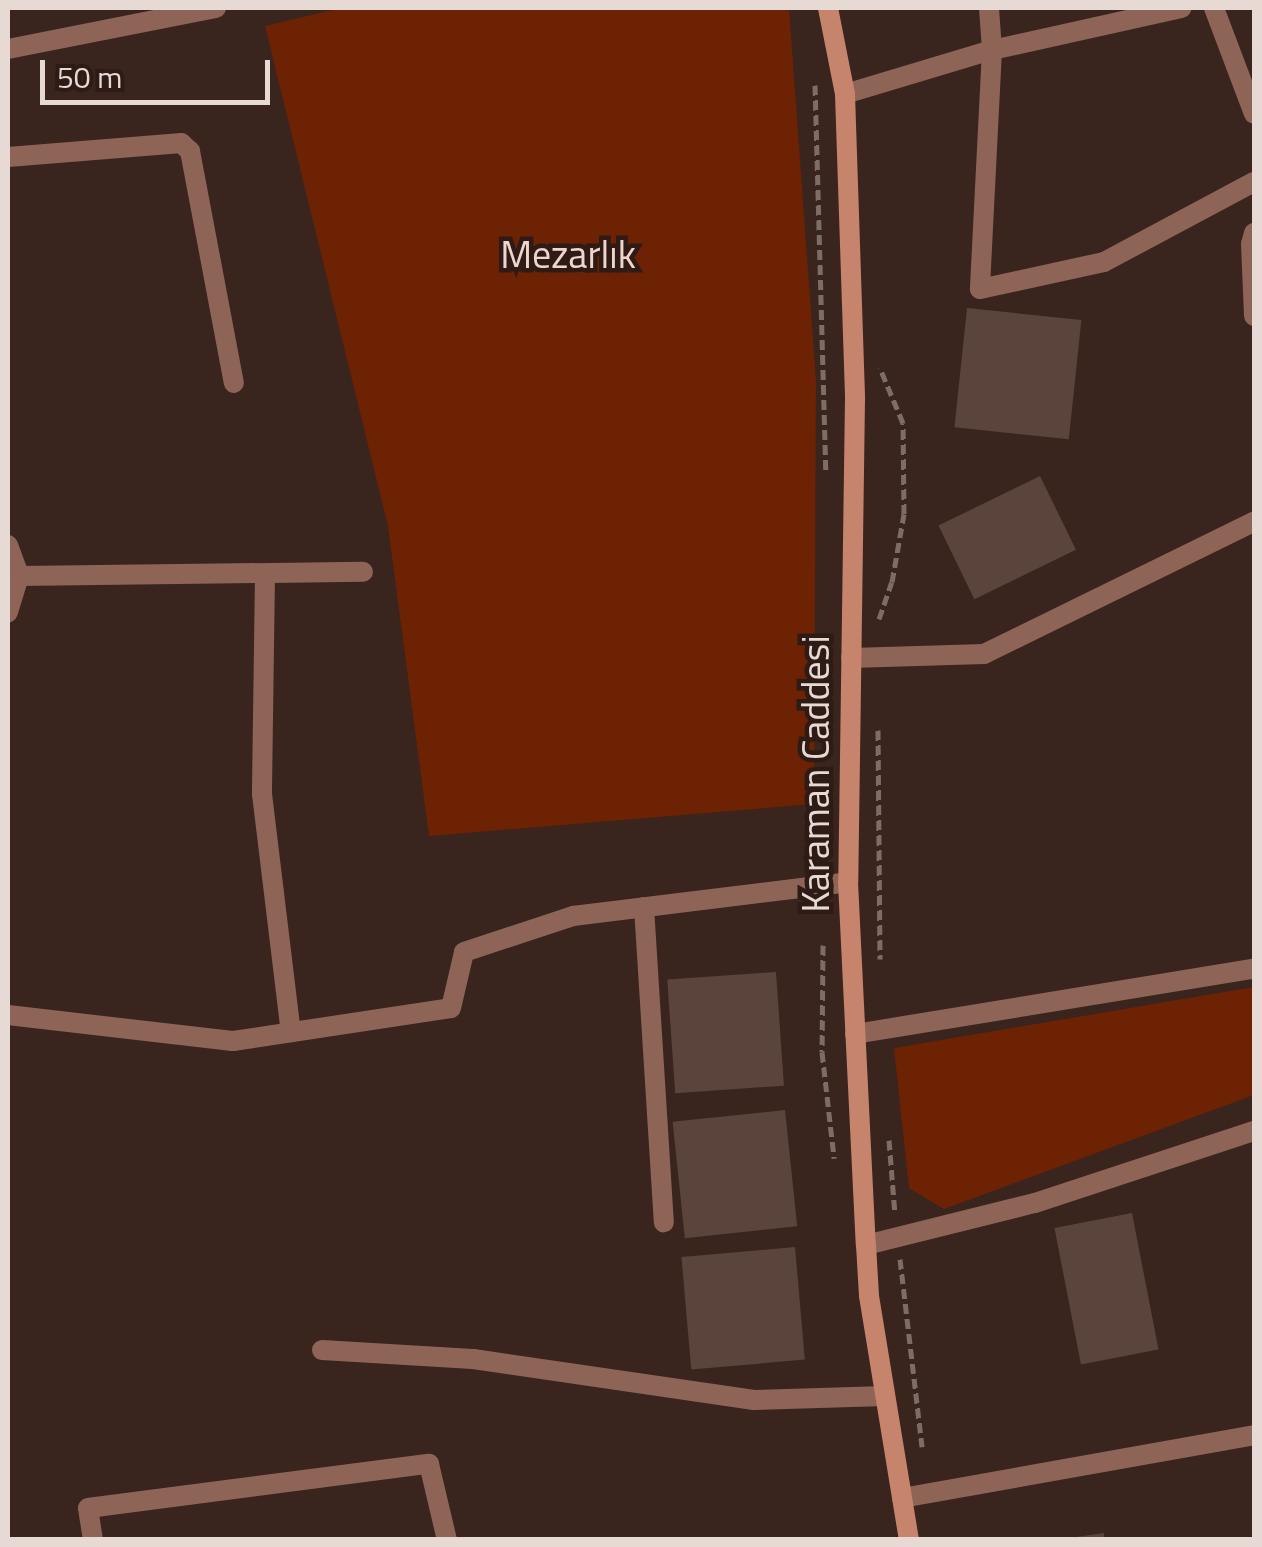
<!DOCTYPE html>
<html>
<head>
<meta charset="utf-8">
<style>
	body { margin:0 }
	#map { position:relative; width:1262px; height:1547px; overflow:hidden; background:#39251e; font-family:"Titillium Web",sans-serif }
	div>[style] { position:absolute }
	.green>* { inset:0; background:#6c2203 }
	.building>* { inset:0; background:#5a443c; transform-origin:0 0 }
	.path>* { height:5px; margin-top:-2.5px; transform-origin:0; background:repeating-linear-gradient(90deg,#7e6c66 0 10px,transparent 0 15px) }
	.minor>* { height:20px; margin:-10px; padding:0 10px; transform-origin:10px; border-radius:10px; background:#8e6456 }
	.tertiary>* { height:20px; margin:-10px; padding:0 10px; transform-origin:10px; border-radius:10px; background:#8e6456 }
	.secondary>* { height:20px; margin:-10px; padding:0 10px; transform-origin:10px; border-radius:10px; background:#c6846d }
	span { translate:-50% -50%; white-space:nowrap; text-align:center; line-height:1.15; -webkit-text-stroke:9px #2f1b15; paint-order:stroke }
	.park-label { font-size:38px; color:#f0d5cc }
	.street-label { font-size:38px; color:#e7d9d4 }
	.frame { position:absolute; inset:0; border:10px solid #e7d9d4; pointer-events:none }
	.scale { position:absolute; left:40px; top:60px; width:230px; height:45px; box-sizing:border-box; border:5px solid #e7d9d4; border-top:0; padding-left:12px; font-size:30px; line-height:35px; white-space:nowrap; color:#e7d9d4; -webkit-text-stroke:8px #2f1b15; paint-order:stroke }
</style>
</head>
<body>
<div id="map">
	<div class="green">
		<i style="clip-path:polygon(341px 8px,789px 8px,816px 381px,814px 804px,429px 836px,388px 526px,265px 26px)"></i>
		<i style="clip-path:polygon(1254px 987px,1254px 1095px,944px 1209px,909px 1188px,894px 1048px)"></i>
	</div>
	<div class="building">
		<i style="left:967px;top:308px;width:115px;height:120px;rotate:6deg"></i>
		<i style="left:1040px;top:476px;width:82px;height:113px;rotate:64deg"></i>
		<i style="left:776px;top:972px;width:114px;height:109px;rotate:86deg"></i>
		<i style="left:785px;top:1110px;width:117px;height:113px;rotate:84deg"></i>
		<i style="left:1132px;top:1213px;width:139px;height:79px;rotate:79deg"></i>
		<i style="left:795px;top:1247px;width:113px;height:114px;rotate:85deg"></i>
		<i style="clip-path:polygon(1104px 1533px,1104px 1540px,1076px 1540px,1076px 1537px)"></i>
	</div>
	<div class="path">
		<i style="left:815px;top:85px;width:389px;rotate:88.4deg"></i>
		<i style="left:879px;top:619px;width:39px;rotate:-71deg"></i>
		<i style="left:892px;top:582px;width:69px;rotate:-80deg"></i>
		<i style="left:904px;top:514px;width:91px;rotate:-90.6deg"></i>
		<i style="left:903px;top:423px;width:60px;rotate:-112.7deg"></i>
		<i style="left:878px;top:730px;width:229px;rotate:89.5deg"></i>
		<i style="left:823px;top:945px;width:107px;rotate:90.5deg"></i>
		<i style="left:822px;top:1052px;width:107px;rotate:83.5deg"></i>
		<i style="left:889px;top:1140px;width:74px;rotate:85.4deg"></i>
		<i style="left:900px;top:1259px;width:189px;rotate:83.3deg"></i>
	</div>
	<div class="minor">
		<i style="left:989px;top:8px;width:42px;rotate:85.9deg"></i>
		<i style="left:992px;top:50px;width:239px;rotate:92.9deg"></i>
		<i style="left:980px;top:289px;width:127px;rotate:-12.3deg"></i>
		<i style="left:1104px;top:262px;width:170px;rotate:-28.1deg"></i>
		<i style="left:1214px;top:8px;width:113px;rotate:69.3deg"></i>
		<i style="left:8px;top:49px;width:212px;rotate:-11.2deg"></i>
		<i style="left:8px;top:157px;width:174px;rotate:-4.6deg"></i>
		<i style="left:181px;top:143px;width:12px;rotate:42deg"></i>
		<i style="left:190px;top:151px;width:236px;rotate:79.3deg"></i>
		<i style="left:1254px;top:233px;width:11px;rotate:105deg"></i>
		<i style="left:1251px;top:244px;width:72px;rotate:87.6deg"></i>
		<i style="left:265px;top:574px;width:220px;rotate:90.8deg"></i>
		<i style="left:262px;top:794px;width:240px;rotate:83.1deg"></i>
		<i style="left:19px;top:576px;width:344px;rotate:-0.7deg"></i>
		<i style="left:851px;top:658px;width:133px;rotate:-1.7deg"></i>
		<i style="left:984px;top:654px;width:301px;rotate:-26.1deg"></i>
		<i style="left:644px;top:907px;width:316px;rotate:86.4deg"></i>
		<i style="left:8px;top:1015px;width:226px;rotate:6.6deg"></i>
		<i style="left:233px;top:1041px;width:220px;rotate:-8.6deg"></i>
		<i style="left:451px;top:1008px;width:57px;rotate:-76.9deg"></i>
		<i style="left:464px;top:952px;width:115px;rotate:-18.3deg"></i>
		<i style="left:573px;top:916px;width:277px;rotate:-7deg"></i>
		<i style="left:855px;top:1034px;width:404px;rotate:-9.3deg"></i>
		<i style="left:866px;top:1245px;width:174px;rotate:-14deg"></i>
		<i style="left:1035px;top:1203px;width:231px;rotate:-18.2deg"></i>
		<i style="left:322px;top:1350px;width:151px;rotate:3.4deg"></i>
		<i style="left:473px;top:1359px;width:284px;rotate:8.3deg"></i>
		<i style="left:754px;top:1400px;width:131px;rotate:-1.7deg"></i>
		<i style="left:902px;top:1498px;width:358px;rotate:-10.1deg"></i>
		<i style="left:93px;top:1540px;width:32px;rotate:-99deg"></i>
		<i style="left:88px;top:1508px;width:344px;rotate:-7.4deg"></i>
		<i style="left:429px;top:1464px;width:78px;rotate:76.7deg"></i>
	</div>
	<div class="tertiary">
		<i style="left:845px;top:94px;width:153px;rotate:-16.7deg"></i>
		<i style="left:992px;top:50px;width:194px;rotate:-12.5deg"></i>
		<i style="left:8px;top:545px;width:33px;rotate:70deg"></i>
		<i style="left:19px;top:576px;width:38px;rotate:107deg"></i>
	</div>
	<div class="secondary">
		<i style="left:828px;top:8px;width:88px;rotate:78.8deg"></i>
		<i style="left:845px;top:94px;width:305px;rotate:88.1deg"></i>
		<i style="left:855px;top:399px;width:483px;rotate:90.8deg"></i>
		<i style="left:848px;top:882px;width:363px;rotate:87.2deg"></i>
		<i style="left:866px;top:1245px;width:51px;rotate:86.6deg"></i>
		<i style="left:869px;top:1296px;width:247px;rotate:80.7deg"></i>
	</div>
	<div class="park-label">
		<span style="left:568px;top:255px">Mezarlık</span>
	</div>
	<div class="street-label">
		<span style="left:816px;top:774px;rotate:-90deg">Karaman Caddesi</span>
	</div>
	<div class="frame"></div>
	<div class="scale">50 m</div>
</div>
</body>
</html>
